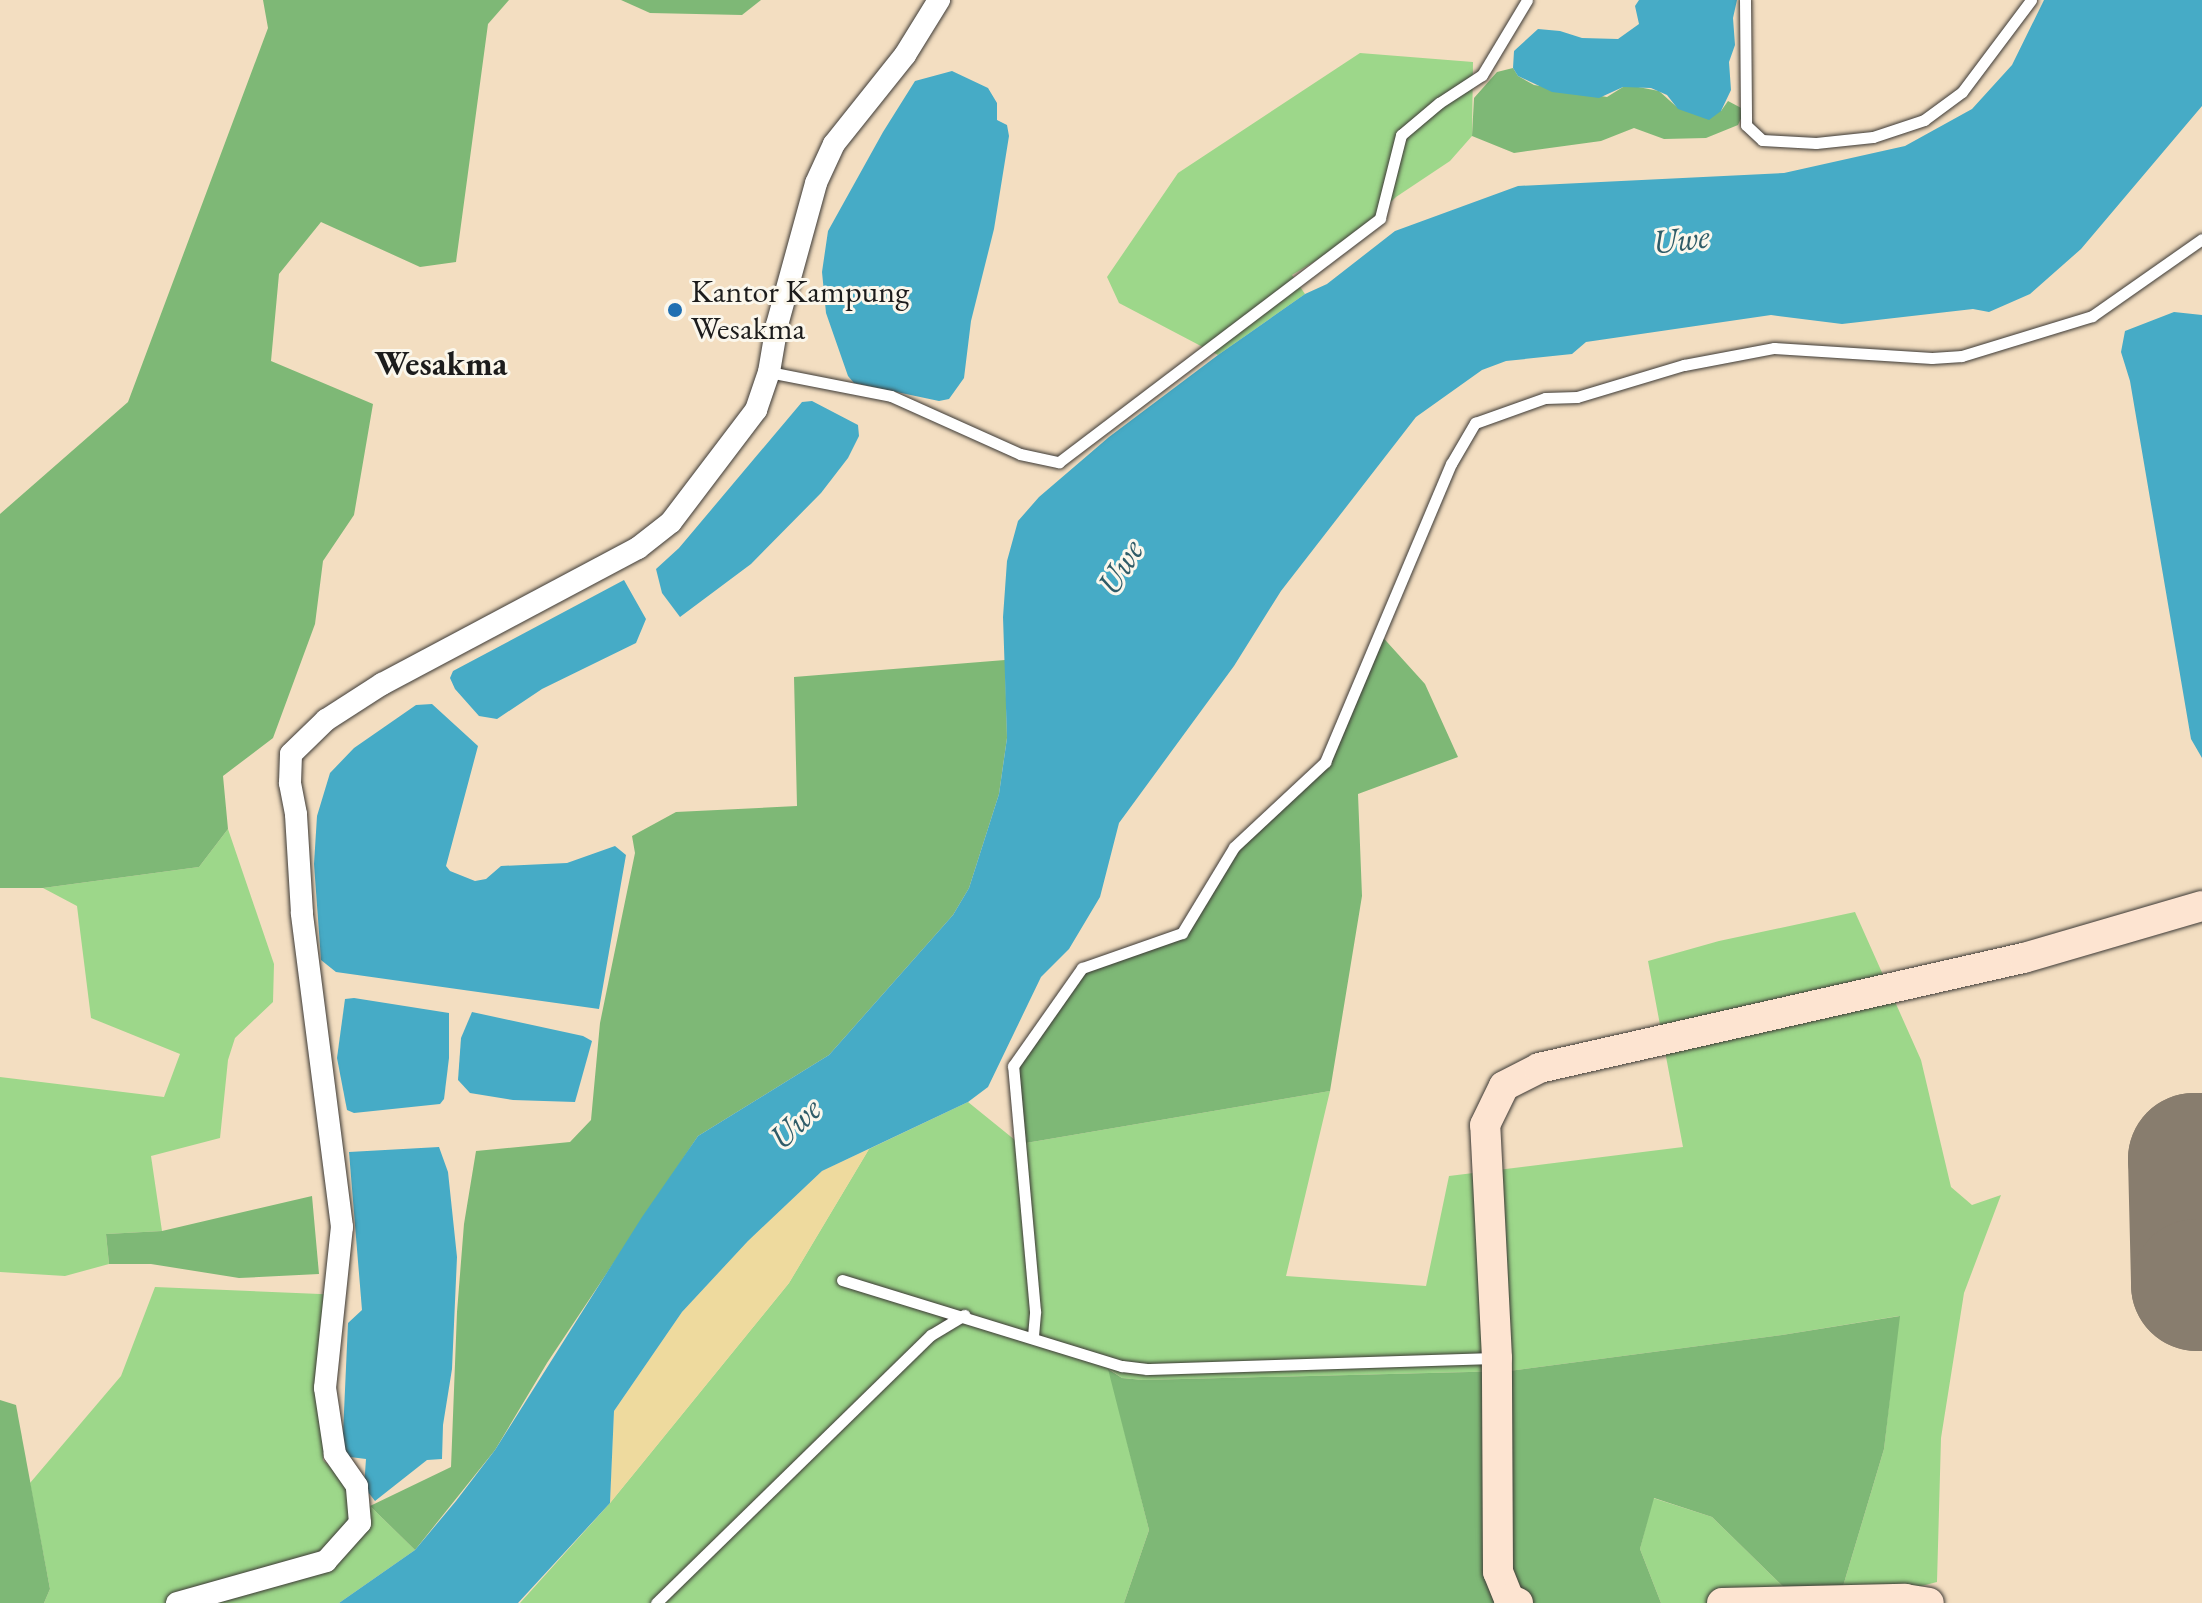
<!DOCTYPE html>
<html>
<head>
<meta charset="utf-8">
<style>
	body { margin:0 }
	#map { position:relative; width:2202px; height:1603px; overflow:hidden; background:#f3dec1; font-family:"EB Garamond",serif }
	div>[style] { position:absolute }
	.green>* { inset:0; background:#9dd78a }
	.forest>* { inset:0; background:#7eb876 }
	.sand>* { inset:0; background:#eeda9e }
	.water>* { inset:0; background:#46abc6 }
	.runway>* { height:132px; margin:-66px; padding:0 66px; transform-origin:66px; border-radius:66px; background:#887d6e }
	.roads { filter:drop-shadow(0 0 2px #3c3935) drop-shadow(0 0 2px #3c3935) }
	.lane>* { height:11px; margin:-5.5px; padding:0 5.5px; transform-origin:5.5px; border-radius:5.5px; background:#fff }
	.street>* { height:22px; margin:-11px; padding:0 11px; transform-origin:11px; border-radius:11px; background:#fff }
	.secondary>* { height:30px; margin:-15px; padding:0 15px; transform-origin:15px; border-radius:15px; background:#fde4d1 }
	.dots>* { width:22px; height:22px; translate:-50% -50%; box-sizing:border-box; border:4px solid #fbf7ec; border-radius:50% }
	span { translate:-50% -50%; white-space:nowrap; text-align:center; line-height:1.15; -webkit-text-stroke:6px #fbf7ec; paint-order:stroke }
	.poi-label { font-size:32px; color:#1c1c1c }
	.left { translate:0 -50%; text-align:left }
	.water-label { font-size:34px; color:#2f5c68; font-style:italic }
	.neighbourhood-label { font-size:34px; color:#1c1c1c; font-weight:700 }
</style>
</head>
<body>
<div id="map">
	<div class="green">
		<i style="clip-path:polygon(1360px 53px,1473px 62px,1472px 136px,1450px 161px,1396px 197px,1352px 239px,1292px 275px,1305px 294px,1218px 355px,1119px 303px,1107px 277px,1178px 173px)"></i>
		<i style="clip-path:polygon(228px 829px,274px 964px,273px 1002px,235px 1038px,228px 1060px,220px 1138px,151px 1156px,162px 1231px,106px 1234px,109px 1264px,65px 1276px,0 1272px,0 1077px,164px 1097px,180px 1054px,91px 1018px,77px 906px,43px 888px,199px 867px)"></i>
		<i style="clip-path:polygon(1855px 912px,1921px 1060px,1951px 1187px,1972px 1205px,2001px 1195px,1964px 1293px,1941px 1438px,1937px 1582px,1855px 1603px,1838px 1603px,1884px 1449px,1899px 1316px,1782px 1335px,1509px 1371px,1143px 1380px,1122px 1378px,1109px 1369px,1149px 1530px,1124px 1603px,520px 1603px,610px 1503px,789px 1283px,869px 1149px,968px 1102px,1020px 1144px,1330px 1091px,1286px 1276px,1426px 1286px,1449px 1176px,1683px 1147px,1648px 961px,1719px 941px)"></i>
		<i style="clip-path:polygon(155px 1287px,344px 1295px,323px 1460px,415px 1550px,339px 1603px,44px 1603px,50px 1589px,30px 1483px,121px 1376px)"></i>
		<i style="clip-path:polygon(1653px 1498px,1712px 1517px,1800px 1603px,1661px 1603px,1640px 1549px)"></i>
	</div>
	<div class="forest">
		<i style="clip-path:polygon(263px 0,509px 0,488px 24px,456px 262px,420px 267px,321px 222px,279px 274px,271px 361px,373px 404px,354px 515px,323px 561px,315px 624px,273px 738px,223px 776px,228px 829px,199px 867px,43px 888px,0 888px,0 514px,128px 402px,268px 28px)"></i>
		<i style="clip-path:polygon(621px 0,761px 0,742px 15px,650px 13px)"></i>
		<i style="clip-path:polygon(1513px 68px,1518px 76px,1534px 85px,1607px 97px,1623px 87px,1633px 86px,1659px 91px,1679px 109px,1721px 111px,1728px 101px,1745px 110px,1738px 125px,1706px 138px,1664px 139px,1634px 128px,1601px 141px,1514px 153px,1472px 136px,1474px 98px,1497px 72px)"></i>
		<i style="clip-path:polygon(1378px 632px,1425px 684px,1458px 757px,1358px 794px,1362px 896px,1330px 1091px,1020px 1144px,1013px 1066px,1082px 968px,1182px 933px,1234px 847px,1325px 762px)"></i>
		<i style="clip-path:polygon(1005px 660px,1007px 738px,999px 794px,969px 888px,953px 915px,829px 1055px,698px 1136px,547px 1363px,495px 1450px,415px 1550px,370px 1506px,451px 1467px,457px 1312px,464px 1224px,476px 1151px,570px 1142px,591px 1120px,600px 1023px,635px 853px,632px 836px,676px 812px,797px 806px,794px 677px)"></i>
		<i style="clip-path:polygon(312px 1196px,319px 1274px,239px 1278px,151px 1264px,109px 1264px,106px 1234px,162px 1231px)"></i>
		<i style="clip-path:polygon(1900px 1316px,1884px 1449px,1838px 1603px,1800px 1603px,1712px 1517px,1654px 1498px,1640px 1549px,1661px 1603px,1124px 1603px,1149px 1530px,1108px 1369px,1122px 1378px,1143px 1380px,1509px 1371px,1782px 1335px)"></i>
		<i style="clip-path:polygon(0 1400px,16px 1405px,50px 1589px,44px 1603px,0 1603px)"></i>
	</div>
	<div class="sand">
		<i style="clip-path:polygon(869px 1149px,789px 1283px,610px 1503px,614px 1411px,682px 1312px,748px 1241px,822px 1171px)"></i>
	</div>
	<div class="water">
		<i style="clip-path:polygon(1639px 0,1737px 0,1733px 18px,1735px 45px,1729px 62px,1731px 90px,1721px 111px,1709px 120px,1678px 109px,1667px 95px,1651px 88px,1623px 87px,1599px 98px,1552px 92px,1518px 76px,1513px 68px,1514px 51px,1538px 29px,1560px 31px,1582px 38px,1618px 39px,1639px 24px,1635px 6px)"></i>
		<i style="clip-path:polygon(2044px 0,2202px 0,2202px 106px,2081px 249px,2030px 294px,1989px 312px,1973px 309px,1842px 324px,1771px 315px,1586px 342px,1572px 354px,1506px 361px,1482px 370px,1416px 417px,1281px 591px,1234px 666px,1119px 823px,1100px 897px,1069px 949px,1041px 977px,988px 1087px,968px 1102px,822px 1171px,748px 1241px,682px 1312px,614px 1411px,610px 1503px,518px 1603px,339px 1603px,415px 1550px,456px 1501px,495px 1450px,642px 1217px,698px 1136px,829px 1055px,953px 915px,969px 888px,999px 794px,1007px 738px,1003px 617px,1007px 561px,1018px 521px,1039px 497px,1109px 437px,1218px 355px,1305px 294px,1327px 284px,1395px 231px,1518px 186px,1784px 173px,1905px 146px,1972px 109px,2012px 65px)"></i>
		<i style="clip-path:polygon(952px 71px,988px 88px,997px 103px,997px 120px,1007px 125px,1009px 136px,994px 229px,971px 321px,964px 378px,949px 399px,939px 401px,854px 383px,848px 376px,826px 313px,822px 272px,828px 231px,883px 132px,915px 81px)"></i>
		<i style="clip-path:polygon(2174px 312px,2202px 315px,2202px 758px,2191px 739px,2130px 381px,2121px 352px,2125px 331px)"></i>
		<i style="clip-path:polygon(812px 401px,858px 425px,859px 436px,848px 458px,821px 493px,751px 564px,680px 617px,662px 593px,656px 569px,679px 548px,802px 402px)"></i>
		<i style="clip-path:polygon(624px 580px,646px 619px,636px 643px,542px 689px,497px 719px,479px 716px,455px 689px,450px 678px,453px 671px)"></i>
		<i style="clip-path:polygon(432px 704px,478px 746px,446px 866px,450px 871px,475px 881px,486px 879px,501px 866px,567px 863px,615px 846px,626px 855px,599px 1009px,336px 972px,321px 960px,314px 864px,317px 816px,330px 773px,354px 748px,416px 705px)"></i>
		<i style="clip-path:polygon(354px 998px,449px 1013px,449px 1058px,444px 1099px,440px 1104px,354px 1113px,347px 1110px,337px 1058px,345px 999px)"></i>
		<i style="clip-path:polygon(472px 1012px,583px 1036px,592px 1041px,575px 1102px,513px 1100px,470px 1093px,458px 1080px,461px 1038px)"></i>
		<i style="clip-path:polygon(439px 1147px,448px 1172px,457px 1257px,452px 1369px,443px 1425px,442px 1459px,427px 1460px,375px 1501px,364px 1487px,366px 1459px,342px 1456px,348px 1323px,362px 1310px,349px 1152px)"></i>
	</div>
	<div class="runway">
		<i style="left:2202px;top:1159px;width:8px;rotate:180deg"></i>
		<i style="left:2194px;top:1159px;width:126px;rotate:88.6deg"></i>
		<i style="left:2197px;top:1285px;width:5px"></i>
	</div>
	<div class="roads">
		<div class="lane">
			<i style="left:1745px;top:0;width:125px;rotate:89.5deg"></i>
			<i style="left:1746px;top:125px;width:22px;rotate:43deg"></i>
			<i style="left:1762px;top:140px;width:54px;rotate:3.2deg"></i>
			<i style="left:1816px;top:143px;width:57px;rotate:-6deg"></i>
			<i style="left:1873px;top:137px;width:54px;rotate:-18.4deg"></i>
			<i style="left:1924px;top:120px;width:47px;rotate:-36.4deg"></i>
			<i style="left:1962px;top:92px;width:115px;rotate:-53.1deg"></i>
			<i style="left:769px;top:372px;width:124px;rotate:11.1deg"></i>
			<i style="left:891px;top:396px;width:141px;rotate:24.2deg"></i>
			<i style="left:1020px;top:454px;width:40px;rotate:12deg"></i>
			<i style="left:1059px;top:462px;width:403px;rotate:-37.2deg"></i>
			<i style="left:1380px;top:218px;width:86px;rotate:-75.8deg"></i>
			<i style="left:1401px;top:135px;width:50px;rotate:-40.1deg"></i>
			<i style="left:1439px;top:103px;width:51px;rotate:-33.1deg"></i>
			<i style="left:1482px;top:75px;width:87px;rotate:-59deg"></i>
			<i style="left:842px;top:1280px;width:293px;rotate:17.1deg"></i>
			<i style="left:1122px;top:1366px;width:25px;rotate:7deg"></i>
			<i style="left:1147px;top:1369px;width:349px;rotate:-1.8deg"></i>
			<i style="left:1033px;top:1336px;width:25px;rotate:-85deg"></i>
			<i style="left:1035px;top:1311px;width:246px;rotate:-95.1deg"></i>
			<i style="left:1013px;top:1066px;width:120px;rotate:-54.9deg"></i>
			<i style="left:1082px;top:968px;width:106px;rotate:-19.3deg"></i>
			<i style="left:1182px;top:933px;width:100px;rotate:-58.8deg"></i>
			<i style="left:1234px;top:847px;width:125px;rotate:-43deg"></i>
			<i style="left:1325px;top:762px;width:324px;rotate:-67.1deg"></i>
			<i style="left:1451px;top:464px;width:48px;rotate:-59.7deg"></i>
			<i style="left:1475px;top:423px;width:74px;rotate:-19.7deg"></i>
			<i style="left:1545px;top:398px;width:32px;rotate:-2deg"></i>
			<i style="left:1577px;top:397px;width:112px;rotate:-16.7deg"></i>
			<i style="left:1684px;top:365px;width:92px;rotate:-10.7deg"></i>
			<i style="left:1774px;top:348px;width:158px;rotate:3.6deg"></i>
			<i style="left:1932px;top:358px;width:30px;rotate:-4deg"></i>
			<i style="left:1962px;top:356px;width:136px;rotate:-17.1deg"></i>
			<i style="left:2092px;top:316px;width:134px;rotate:-35deg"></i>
			<i style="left:656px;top:1603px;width:384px;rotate:-44.3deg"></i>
			<i style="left:931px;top:1335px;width:39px;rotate:-31deg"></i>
		</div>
		<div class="street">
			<i style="left:177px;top:1603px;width:155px;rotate:-15.7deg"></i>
			<i style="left:326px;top:1561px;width:51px;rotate:-48.2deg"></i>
			<i style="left:360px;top:1523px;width:37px;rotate:-95deg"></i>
			<i style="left:357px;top:1486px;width:39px;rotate:-125deg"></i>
			<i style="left:335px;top:1454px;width:67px;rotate:-98.6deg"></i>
			<i style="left:325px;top:1388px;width:162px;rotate:-84deg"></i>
			<i style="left:342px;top:1227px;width:317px;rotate:-97.3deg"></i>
			<i style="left:302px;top:913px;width:99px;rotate:-93.5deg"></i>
			<i style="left:296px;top:814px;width:32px;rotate:-101deg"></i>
			<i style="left:290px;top:783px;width:29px;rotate:-88deg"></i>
			<i style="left:291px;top:754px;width:49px;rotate:-44.2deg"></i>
			<i style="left:326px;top:720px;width:67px;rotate:-32.7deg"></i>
			<i style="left:382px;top:684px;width:290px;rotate:-28deg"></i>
			<i style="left:638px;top:548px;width:42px;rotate:-38.2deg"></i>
			<i style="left:671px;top:522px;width:141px;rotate:-52.8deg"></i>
			<i style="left:756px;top:410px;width:40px;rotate:-71.1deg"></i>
			<i style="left:769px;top:372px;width:48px;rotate:-80.3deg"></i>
			<i style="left:777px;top:325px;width:147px;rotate:-74.6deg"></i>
			<i style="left:816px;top:183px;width:43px;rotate:-65.2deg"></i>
			<i style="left:834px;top:144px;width:114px;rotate:-51.4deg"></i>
			<i style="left:905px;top:55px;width:65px;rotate:-58.3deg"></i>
		</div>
		<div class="secondary">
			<i style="left:1518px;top:1603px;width:10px;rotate:-156deg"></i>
			<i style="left:1509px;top:1599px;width:29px;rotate:-112deg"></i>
			<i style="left:1498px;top:1572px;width:214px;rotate:-90.3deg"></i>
			<i style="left:1497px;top:1358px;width:233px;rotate:-92.9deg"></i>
			<i style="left:1485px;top:1125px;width:43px;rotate:-64deg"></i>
			<i style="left:1504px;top:1086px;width:39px;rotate:-27deg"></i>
			<i style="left:1539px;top:1068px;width:497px;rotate:-12.8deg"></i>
			<i style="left:2024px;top:958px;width:185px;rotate:-16.3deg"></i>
			<i style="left:1722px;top:1603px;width:183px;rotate:-1.3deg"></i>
			<i style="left:1905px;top:1599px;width:24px;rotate:9deg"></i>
		</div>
	</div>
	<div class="dots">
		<i style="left:675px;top:310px;background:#1f6fb2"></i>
	</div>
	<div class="poi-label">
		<span class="left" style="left:691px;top:310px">Kantor Kampung<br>Wesakma</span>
	</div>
	<div class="water-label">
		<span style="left:1681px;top:239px;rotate:-7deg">Uwe</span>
		<span style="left:1120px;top:567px;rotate:-59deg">Uwe</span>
		<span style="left:795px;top:1123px;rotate:-44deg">Uwe</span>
	</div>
	<div class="neighbourhood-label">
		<span style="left:441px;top:364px">Wesakma</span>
	</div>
</div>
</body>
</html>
